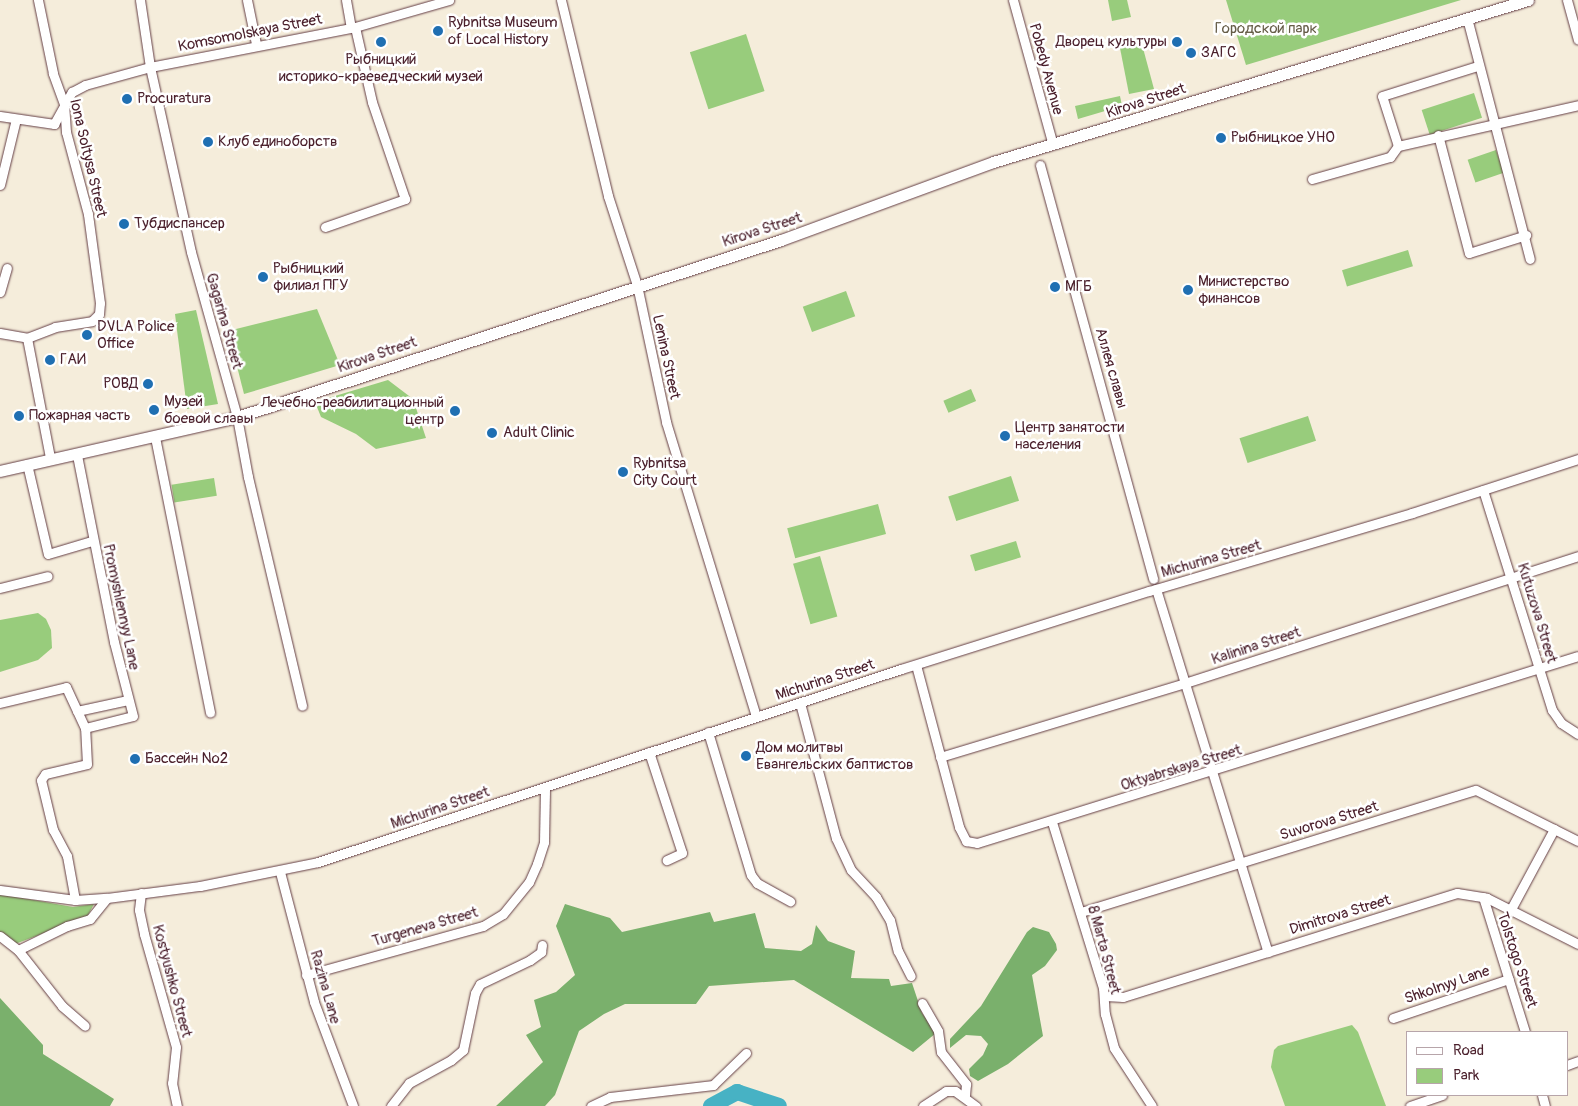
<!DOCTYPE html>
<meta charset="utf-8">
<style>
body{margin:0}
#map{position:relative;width:1578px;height:1106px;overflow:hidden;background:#f5eddb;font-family:Pangolin,sans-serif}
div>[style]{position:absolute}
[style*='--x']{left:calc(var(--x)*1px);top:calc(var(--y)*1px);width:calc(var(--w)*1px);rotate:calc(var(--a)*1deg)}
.green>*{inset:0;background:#98cc7c;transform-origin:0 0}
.forest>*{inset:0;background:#7ab06c}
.river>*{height:16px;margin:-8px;padding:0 8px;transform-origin:8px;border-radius:8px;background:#47b2c4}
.roads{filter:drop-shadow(0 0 1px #643e45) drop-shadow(0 0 1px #643e45)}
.minor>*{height:9px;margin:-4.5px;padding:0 4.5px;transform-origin:4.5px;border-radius:4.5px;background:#fff}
.major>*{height:11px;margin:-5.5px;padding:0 5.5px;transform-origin:5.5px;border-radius:5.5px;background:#fff}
.dots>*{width:14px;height:14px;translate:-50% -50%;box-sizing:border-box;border:2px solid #fff;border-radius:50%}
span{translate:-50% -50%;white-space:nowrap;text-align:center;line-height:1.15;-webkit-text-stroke:5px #fff;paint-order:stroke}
.poi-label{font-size:15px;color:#4a1f2b}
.left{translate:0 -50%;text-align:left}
.right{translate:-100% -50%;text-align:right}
.park-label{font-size:15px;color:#655c47}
.street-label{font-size:15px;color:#4a1f2b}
.legend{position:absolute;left:1406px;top:1031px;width:162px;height:65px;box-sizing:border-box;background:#fff;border:1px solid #b7a5aa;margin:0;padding:6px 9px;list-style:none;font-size:15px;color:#4a1f2b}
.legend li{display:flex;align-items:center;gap:10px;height:25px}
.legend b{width:25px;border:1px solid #b7a5aa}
</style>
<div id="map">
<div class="green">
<i style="clip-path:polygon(1108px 0,1127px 0,1131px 17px,1112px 21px)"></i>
<i style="clip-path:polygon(1226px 0,1461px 0,1246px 65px)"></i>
<i style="left:746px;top:34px;width:60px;height:59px;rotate:72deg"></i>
<i style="clip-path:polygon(1140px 37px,1154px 89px,1129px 94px,1119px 43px)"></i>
<i style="left:1474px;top:93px;width:26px;height:55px;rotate:72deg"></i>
<i style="clip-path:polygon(1120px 96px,1122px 106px,1078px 119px,1075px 106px)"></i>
<i style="left:1496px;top:150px;width:24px;height:30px;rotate:71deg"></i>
<i style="left:1408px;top:250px;width:17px;height:69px;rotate:73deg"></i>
<i style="left:846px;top:291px;width:27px;height:46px;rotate:70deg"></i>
<i style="clip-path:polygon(317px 309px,340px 365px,244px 394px,228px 331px)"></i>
<i style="clip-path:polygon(196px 310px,218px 404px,187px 409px,175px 314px)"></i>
<i style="clip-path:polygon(388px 380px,413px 399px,426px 438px,376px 449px,356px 434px,321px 417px,315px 402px)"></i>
<i style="left:971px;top:389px;width:13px;height:30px;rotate:67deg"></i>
<i style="left:1308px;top:416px;width:26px;height:72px;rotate:72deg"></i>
<i style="left:1011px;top:476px;width:26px;height:66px;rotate:72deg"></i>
<i style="left:214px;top:478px;width:18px;height:43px;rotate:81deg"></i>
<i style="left:878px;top:504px;width:31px;height:94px;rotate:75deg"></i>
<i style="left:1016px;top:541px;width:17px;height:48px;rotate:73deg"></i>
<i style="left:820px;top:556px;width:63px;height:28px;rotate:74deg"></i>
<i style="clip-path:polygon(38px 613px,46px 619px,51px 630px,52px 648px,38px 660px,0 672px,0 620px)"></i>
<i style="clip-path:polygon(0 894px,73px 907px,94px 904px,87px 917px,15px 944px,0 935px)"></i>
<i style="clip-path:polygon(1352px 1025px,1358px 1032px,1386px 1106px,1285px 1106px,1271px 1067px,1274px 1050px,1278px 1046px)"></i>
</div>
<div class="forest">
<i style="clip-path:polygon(565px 904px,610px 918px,622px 932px,710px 912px,714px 922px,755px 913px,765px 948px,801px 951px,812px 944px,816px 925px,828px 941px,855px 951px,851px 978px,889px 979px,891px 986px,912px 983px,922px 1013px,936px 1033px,913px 1052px,794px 980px,709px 986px,696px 1004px,625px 1004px,604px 1014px,579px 1031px,555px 1095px,545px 1106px,496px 1106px,543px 1062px,526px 1035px,541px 1027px,534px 1000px,556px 992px,575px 975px,556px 926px)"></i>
<i style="clip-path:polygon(1033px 927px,1049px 932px,1056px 944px,1057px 950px,1045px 966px,1032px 975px,1043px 1036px,1008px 1064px,978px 1081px,970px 1076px,969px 1069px,983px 1055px,988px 1044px,981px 1036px,966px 1035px,950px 1048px,950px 1039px,981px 1006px,1027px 932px)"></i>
<i style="clip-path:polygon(0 998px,43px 1045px,43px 1054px,114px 1099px,110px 1106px,0 1106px)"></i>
</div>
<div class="river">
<i style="--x:711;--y:1106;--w:30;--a:-28"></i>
<i style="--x:737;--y:1092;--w:44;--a:18.4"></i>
</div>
<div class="roads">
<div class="minor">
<i style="--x:140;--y:0;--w:68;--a:81.5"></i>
<i style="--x:150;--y:67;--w:189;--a:77.5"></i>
<i style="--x:191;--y:252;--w:171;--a:74.4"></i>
<i style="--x:237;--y:417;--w:61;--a:79.6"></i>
<i style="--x:248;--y:477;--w:235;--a:76.7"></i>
<i style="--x:247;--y:0;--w:45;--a:78.4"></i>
<i style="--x:346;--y:0;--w:28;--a:80"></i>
<i style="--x:561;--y:0;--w:202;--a:76.5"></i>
<i style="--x:608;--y:196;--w:94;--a:72"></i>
<i style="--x:637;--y:285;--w:140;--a:78"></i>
<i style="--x:666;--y:422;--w:308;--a:73"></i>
<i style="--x:1013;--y:0;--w:150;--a:74.6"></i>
<i style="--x:1567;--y:0;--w:41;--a:74.6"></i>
<i style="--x:1467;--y:18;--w:249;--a:75.4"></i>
<i style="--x:0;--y:116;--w:55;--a:8.4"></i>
<i style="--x:54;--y:124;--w:37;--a:-61"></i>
<i style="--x:72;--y:92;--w:15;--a:-28"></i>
<i style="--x:85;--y:85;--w:67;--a:-15.5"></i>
<i style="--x:150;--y:67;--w:209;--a:-11"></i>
<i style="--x:355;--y:27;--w:98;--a:-16"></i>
<i style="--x:1438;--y:135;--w:122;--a:75.3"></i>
<i style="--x:1469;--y:253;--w:60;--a:-17.5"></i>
<i style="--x:1398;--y:146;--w:185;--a:-12.8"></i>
<i style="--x:1040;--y:165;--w:429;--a:74.7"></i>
<i style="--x:1312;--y:179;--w:81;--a:-15.8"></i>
<i style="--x:1390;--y:157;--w:14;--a:-54"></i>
<i style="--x:1398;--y:146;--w:52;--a:-107.7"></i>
<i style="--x:1382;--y:96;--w:100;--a:-17.5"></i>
<i style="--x:0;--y:185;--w:68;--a:-76.4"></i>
<i style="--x:325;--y:227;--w:85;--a:-19.3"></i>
<i style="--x:405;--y:199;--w:102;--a:-108.8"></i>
<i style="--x:372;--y:102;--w:77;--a:-102.8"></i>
<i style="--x:0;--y:292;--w:25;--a:-74"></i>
<i style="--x:0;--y:333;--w:27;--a:10"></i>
<i style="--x:27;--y:338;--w:30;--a:-21"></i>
<i style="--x:55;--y:327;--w:37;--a:-9"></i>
<i style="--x:92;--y:321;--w:10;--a:-45"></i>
<i style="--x:99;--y:314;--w:11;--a:-85"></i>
<i style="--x:100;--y:303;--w:90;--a:-97.7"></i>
<i style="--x:88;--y:214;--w:85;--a:-105"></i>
<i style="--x:66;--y:132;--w:28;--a:-94"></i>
<i style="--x:64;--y:104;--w:33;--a:-110"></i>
<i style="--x:53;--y:73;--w:75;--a:-101.6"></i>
<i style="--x:27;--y:338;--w:122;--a:79.1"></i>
<i style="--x:155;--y:437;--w:281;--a:78.7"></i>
<i style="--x:27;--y:464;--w:92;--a:76.9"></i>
<i style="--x:48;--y:554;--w:46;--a:-16.5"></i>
<i style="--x:1483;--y:490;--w:231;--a:72.6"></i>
<i style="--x:1552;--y:710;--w:16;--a:55"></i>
<i style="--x:1561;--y:723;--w:20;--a:33"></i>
<i style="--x:0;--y:588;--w:49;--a:-14"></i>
<i style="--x:1156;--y:589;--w:380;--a:72.9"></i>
<i style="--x:916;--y:665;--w:168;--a:75.1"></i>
<i style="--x:959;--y:827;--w:16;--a:63"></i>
<i style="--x:966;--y:841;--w:11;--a:10"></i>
<i style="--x:977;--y:843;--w:629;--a:-17.28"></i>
<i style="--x:0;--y:703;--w:68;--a:-13.6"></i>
<i style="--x:66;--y:687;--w:45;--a:65.1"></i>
<i style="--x:85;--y:728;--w:49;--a:-14"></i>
<i style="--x:133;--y:716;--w:76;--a:-104.4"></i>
<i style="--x:114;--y:642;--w:191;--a:-101.2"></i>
<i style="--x:800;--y:703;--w:140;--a:75.1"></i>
<i style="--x:836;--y:838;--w:35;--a:65"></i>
<i style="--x:851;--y:870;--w:37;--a:47"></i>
<i style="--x:876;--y:897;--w:27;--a:59"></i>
<i style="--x:890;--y:920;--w:32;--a:76"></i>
<i style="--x:898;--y:951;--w:28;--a:63"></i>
<i style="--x:77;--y:711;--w:52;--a:-12.2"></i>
<i style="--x:708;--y:732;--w:149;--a:73.3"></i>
<i style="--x:751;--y:875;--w:10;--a:53"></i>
<i style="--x:757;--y:883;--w:38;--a:29"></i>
<i style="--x:649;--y:752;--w:106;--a:71.9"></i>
<i style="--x:682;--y:853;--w:17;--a:155"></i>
<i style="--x:940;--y:757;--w:256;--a:-16.8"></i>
<i style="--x:1185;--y:683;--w:413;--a:-17.9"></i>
<i style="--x:1052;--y:822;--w:174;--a:72.9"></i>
<i style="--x:1103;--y:988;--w:26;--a:86"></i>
<i style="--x:1105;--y:1014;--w:35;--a:75"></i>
<i style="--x:1114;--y:1048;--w:69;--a:56.8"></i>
<i style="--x:280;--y:872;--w:134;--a:75.3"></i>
<i style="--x:314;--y:1002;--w:111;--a:69.4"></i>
<i style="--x:0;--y:890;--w:76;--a:7.6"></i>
<i style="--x:75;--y:900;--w:32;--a:-4"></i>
<i style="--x:107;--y:898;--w:94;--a:-7.4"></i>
<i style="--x:200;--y:886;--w:120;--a:-11.5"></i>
<i style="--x:318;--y:862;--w:614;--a:-18.32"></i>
<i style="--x:901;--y:669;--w:260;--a:-17.5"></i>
<i style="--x:1149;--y:591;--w:274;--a:-16.5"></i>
<i style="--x:1412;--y:513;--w:175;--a:-18"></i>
<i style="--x:141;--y:893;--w:17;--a:97"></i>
<i style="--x:139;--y:910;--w:25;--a:78"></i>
<i style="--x:144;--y:934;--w:117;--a:74.2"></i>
<i style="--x:176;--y:1047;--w:36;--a:96"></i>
<i style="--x:172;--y:1083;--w:24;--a:78"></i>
<i style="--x:1483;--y:897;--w:141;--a:72.7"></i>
<i style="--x:75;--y:900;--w:45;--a:-100.3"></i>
<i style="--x:67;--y:856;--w:30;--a:-118"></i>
<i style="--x:53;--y:830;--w:51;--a:-103.5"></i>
<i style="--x:41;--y:780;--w:7;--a:-56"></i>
<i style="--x:45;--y:774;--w:43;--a:-13.4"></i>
<i style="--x:87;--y:764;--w:36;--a:-93"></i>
<i style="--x:1511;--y:909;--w:91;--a:-61.7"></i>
<i style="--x:1081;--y:912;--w:413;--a:-17.2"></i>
<i style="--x:1476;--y:790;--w:114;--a:26.6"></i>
<i style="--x:0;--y:936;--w:23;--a:38"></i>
<i style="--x:18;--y:950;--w:71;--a:51.8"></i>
<i style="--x:62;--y:1006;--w:30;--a:41"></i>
<i style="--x:18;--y:950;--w:55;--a:-26.1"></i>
<i style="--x:67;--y:926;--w:24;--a:-17"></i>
<i style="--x:90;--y:919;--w:27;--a:-51"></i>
<i style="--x:306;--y:975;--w:184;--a:-15.5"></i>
<i style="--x:483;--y:926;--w:23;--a:-31"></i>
<i style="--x:503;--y:914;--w:41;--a:-50.9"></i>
<i style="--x:529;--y:882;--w:20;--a:-66"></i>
<i style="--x:537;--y:864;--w:23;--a:-72"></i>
<i style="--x:544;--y:842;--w:54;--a:-88.9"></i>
<i style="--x:1105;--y:996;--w:18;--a:3"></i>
<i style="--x:1123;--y:997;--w:350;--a:-17.3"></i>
<i style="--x:1457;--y:893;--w:30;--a:9"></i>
<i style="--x:1487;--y:898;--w:102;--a:26.8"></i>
<i style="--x:922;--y:1003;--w:32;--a:60"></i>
<i style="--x:938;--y:1031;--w:21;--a:82"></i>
<i style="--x:941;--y:1052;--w:41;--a:52"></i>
<i style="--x:966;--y:1084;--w:12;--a:95"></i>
<i style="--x:1393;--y:1018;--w:122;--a:-18.6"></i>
<i style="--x:1567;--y:1065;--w:12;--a:-20"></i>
<i style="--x:1542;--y:1095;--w:11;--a:75"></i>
<i style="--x:391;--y:1106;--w:29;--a:-52"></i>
<i style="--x:409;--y:1083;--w:48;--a:-28.7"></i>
<i style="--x:451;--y:1060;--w:16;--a:-40"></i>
<i style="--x:463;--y:1050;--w:58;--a:-78.1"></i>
<i style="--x:475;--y:993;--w:10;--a:-61"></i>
<i style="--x:480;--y:984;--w:55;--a:-25.6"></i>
<i style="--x:530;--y:960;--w:14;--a:-36"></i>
<i style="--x:541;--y:952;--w:7;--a:-82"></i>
<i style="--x:591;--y:1106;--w:21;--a:-25"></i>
<i style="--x:610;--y:1097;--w:104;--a:-6.6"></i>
<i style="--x:713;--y:1085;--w:46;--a:-44.1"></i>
<i style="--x:923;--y:1106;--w:27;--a:-33"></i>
<i style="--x:946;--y:1091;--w:9;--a:0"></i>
<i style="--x:955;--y:1091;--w:26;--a:36"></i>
<i style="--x:1410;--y:1106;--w:34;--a:-19"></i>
</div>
<div class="major">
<i style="--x:0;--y:471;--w:243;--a:-12.8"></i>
<i style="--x:237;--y:417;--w:572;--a:-18.02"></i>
<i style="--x:781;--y:240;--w:226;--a:-20.2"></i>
<i style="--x:993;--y:162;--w:559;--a:-16.85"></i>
</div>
</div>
<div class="dots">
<i style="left:438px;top:31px;background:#1f6fb2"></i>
<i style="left:381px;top:42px;background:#1f6fb2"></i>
<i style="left:1177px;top:42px;background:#1f6fb2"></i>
<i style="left:1191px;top:53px;background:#1f6fb2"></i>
<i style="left:127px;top:99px;background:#1f6fb2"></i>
<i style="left:1221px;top:138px;background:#1f6fb2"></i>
<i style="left:208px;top:142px;background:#1f6fb2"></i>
<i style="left:124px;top:224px;background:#1f6fb2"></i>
<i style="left:263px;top:277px;background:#1f6fb2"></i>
<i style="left:1055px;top:287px;background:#1f6fb2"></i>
<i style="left:1188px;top:290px;background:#1f6fb2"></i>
<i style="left:87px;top:335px;background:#1f6fb2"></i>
<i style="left:50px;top:360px;background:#1f6fb2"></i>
<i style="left:148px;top:384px;background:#1f6fb2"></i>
<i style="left:154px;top:410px;background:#1f6fb2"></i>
<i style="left:455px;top:411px;background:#1f6fb2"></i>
<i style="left:19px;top:416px;background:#1f6fb2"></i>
<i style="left:492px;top:433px;background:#1f6fb2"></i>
<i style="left:1005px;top:436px;background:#1f6fb2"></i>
<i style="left:623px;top:472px;background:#1f6fb2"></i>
<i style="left:746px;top:756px;background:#1f6fb2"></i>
<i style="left:135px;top:759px;background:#1f6fb2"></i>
</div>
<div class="poi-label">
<span class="left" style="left:448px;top:31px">Rybnitsa Museum<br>of Local History</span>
<span class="right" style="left:1167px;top:42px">Дворец культуры</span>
<span class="left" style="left:1201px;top:53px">ЗАГС</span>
<span style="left:381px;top:68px">Рыбницкий<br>историко-краеведческий музей</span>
<span class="left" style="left:137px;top:99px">Procuratura</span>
<span class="left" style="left:1231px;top:138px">Рыбницкое УНО</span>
<span class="left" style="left:218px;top:142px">Клуб единоборств</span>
<span class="left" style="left:134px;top:224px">Тубдиспансер</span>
<span class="left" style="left:273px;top:277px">Рыбницкий<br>филиал ПГУ</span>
<span class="left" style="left:1198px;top:290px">Министерство<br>финансов</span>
<span class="left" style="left:1065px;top:287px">МГБ</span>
<span class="left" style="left:97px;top:335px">DVLA Police<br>Office</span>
<span class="left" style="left:60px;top:360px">ГАИ</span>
<span class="right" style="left:138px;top:384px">РОВД</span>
<span class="left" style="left:164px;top:410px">Музей<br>боевой славы</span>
<span class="right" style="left:444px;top:411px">Лечебно-реабилитационный<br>центр</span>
<span class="left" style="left:29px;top:416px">Пожарная часть</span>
<span class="left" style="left:1015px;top:436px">Центр занятости<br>населения</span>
<span class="left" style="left:503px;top:433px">Adult Clinic</span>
<span class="left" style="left:633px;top:472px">Rybnitsa<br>City Court</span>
<span class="left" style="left:756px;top:756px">Дом молитвы<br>Евангельских баптистов</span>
<span class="left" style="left:145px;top:759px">Бассейн №2</span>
</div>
<div class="park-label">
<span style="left:1266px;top:29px">Городской парк</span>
</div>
<div class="street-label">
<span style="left:250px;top:33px;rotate:-11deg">Komsomolskaya Street</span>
<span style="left:1046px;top:69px;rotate:75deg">Pobedy Avenue</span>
<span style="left:1146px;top:101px;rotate:-18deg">Kirova Street</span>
<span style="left:88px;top:158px;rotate:77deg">Iona Soltysa Street</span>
<span style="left:762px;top:230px;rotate:-18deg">Kirova Street</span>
<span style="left:224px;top:321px;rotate:74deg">Gagarina Street</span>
<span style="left:377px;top:355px;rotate:-19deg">Kirova Street</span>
<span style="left:666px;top:357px;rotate:78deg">Lenina Street</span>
<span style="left:1111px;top:368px;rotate:74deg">Аллея славы</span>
<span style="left:1211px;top:559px;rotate:-16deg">Michurina Street</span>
<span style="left:121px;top:607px;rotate:78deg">Promyshlennyy Lane</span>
<span style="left:1537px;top:613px;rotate:73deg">Kutuzova Street</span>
<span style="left:1256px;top:646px;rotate:-18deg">Kalinina Street</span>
<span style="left:825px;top:680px;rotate:-18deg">Michurina Street</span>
<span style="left:1181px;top:768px;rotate:-17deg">Oktyabrskaya Street</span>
<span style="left:440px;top:808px;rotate:-19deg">Michurina Street</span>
<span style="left:1329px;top:821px;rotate:-17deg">Suvorova Street</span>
<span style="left:1340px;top:915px;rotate:-17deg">Dimitrova Street</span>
<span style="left:425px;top:927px;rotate:-16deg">Turgeneva Street</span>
<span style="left:1104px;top:950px;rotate:75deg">8 Marta Street</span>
<span style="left:1517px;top:960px;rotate:72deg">Tolstogo Street</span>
<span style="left:172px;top:981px;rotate:75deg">Kostyushko Street</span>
<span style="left:1447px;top:985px;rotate:-19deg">Shkolnyy Lane</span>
<span style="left:325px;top:987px;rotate:74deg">Razina Lane</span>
</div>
<ul class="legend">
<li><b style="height:6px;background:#fff"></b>Road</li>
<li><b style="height:14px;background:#98cc7c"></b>Park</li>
</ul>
</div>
